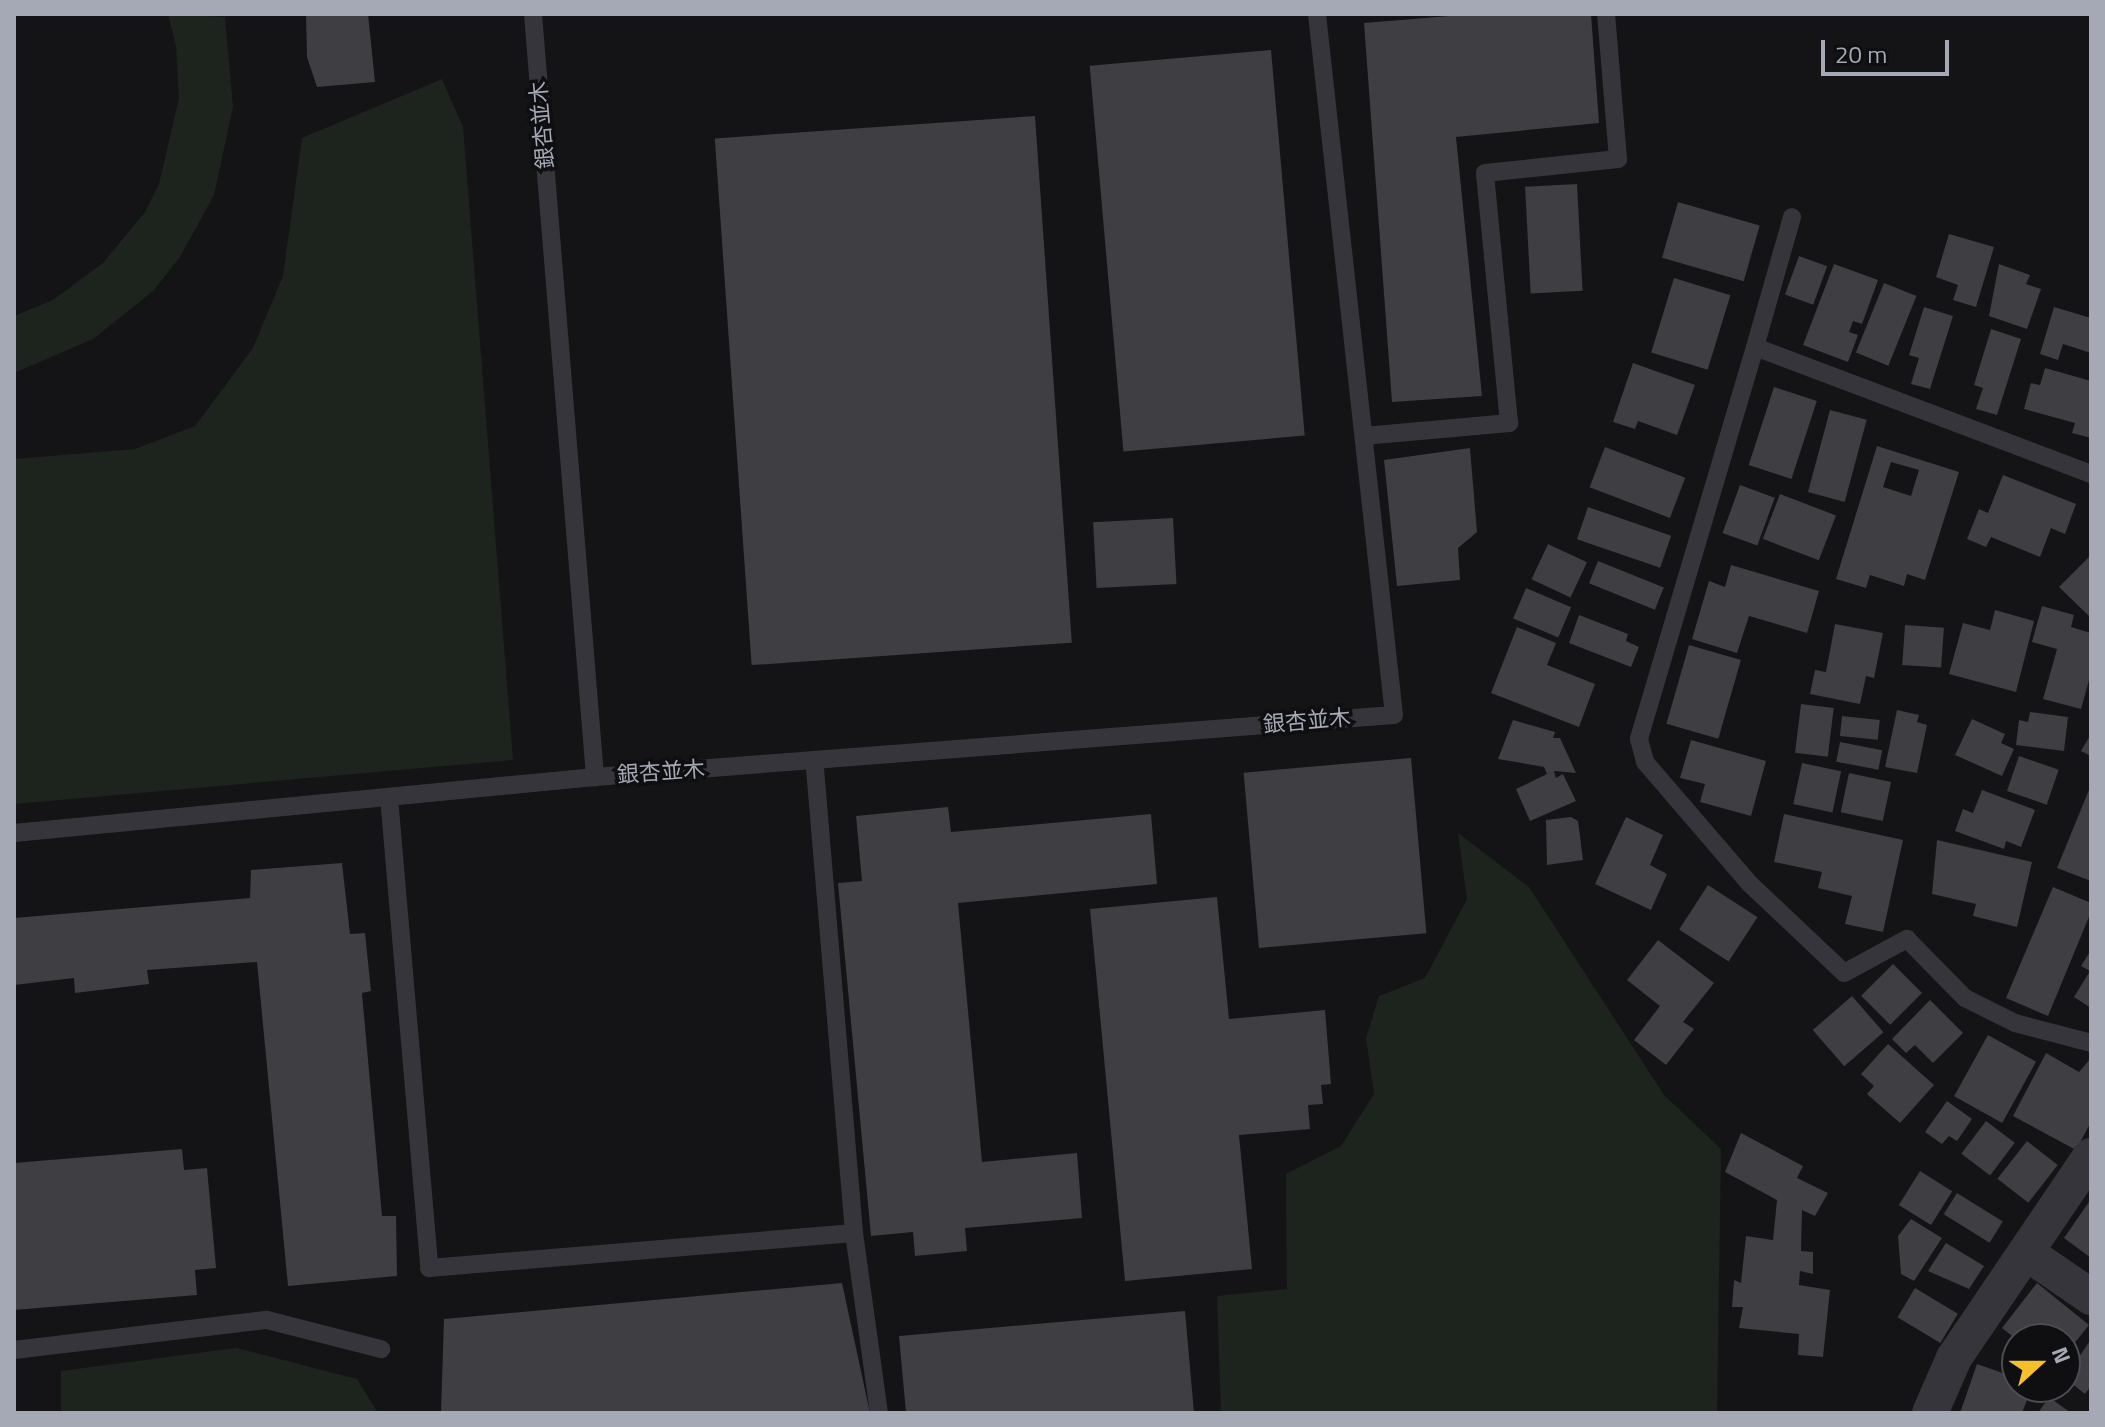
<!DOCTYPE html>
<meta charset="utf-8">
<style>
body{margin:0}
#map{position:relative;width:2105px;height:1427px;overflow:hidden;background:#141416;font-family:"Titillium Web","Noto Sans JP",sans-serif}
div>[style]{position:absolute}
[style*='--x']{left:calc(var(--x)*1px);top:calc(var(--y)*1px);width:calc(var(--w)*1px);rotate:calc(var(--a)*1deg)}
.green>*{inset:0;background:#1c241d}
.building>*{inset:0;background:#3e3e43;transform-origin:0 0}
.lane>*{height:18px;margin:-9px;padding:0 9px;transform-origin:9px;border-radius:9px;background:#35353b}
.street>*{height:36px;margin:-18px;padding:0 18px;transform-origin:18px;border-radius:18px;background:#35353b}
span{translate:-50% -50%;white-space:nowrap;text-align:center;line-height:1.15;-webkit-text-stroke:7px #0f0f11;paint-order:stroke}
.street-label{font-size:22px;color:#a5a9b6}
.frame{position:absolute;inset:0;border:16px solid #a5a9b6;pointer-events:none}
.north{position:absolute;left:2001px;top:1323px;width:80px;height:80px;box-sizing:border-box;background:#0f0f11;border:2px solid #4b4d53;border-radius:50%;rotate:69deg;font-size:22px;font-weight:700;line-height:32px;text-align:center;color:#a5a9b6}
.north::after{content:'';display:block;margin:auto;width:28px;height:36px;background:#f6c02c;clip-path:polygon(50% 0,100% 100%,50% 72%,0 100%)}
.scale{position:absolute;left:1821px;top:40px;width:128px;height:36px;box-sizing:border-box;border:4px solid #a5a9b6;border-top:0;padding-left:10px;font-size:24px;line-height:28px;white-space:nowrap;color:#a5a9b6;-webkit-text-stroke:6px #0f0f11;paint-order:stroke}
</style>
<div id="map">
<div class="green">
<i style="clip-path:polygon(168px 14px,225px 17px,233px 107px,214px 195px,180px 257px,153px 291px,93px 339px,14px 373px,14px 316px,53px 300px,103px 263px,145px 212px,159px 184px,179px 98px,176px 46px)"></i>
<i style="clip-path:polygon(442px 79px,463px 127px,513px 760px,14px 804px,14px 459px,135px 449px,195px 426px,253px 348px,283px 276px,302px 138px)"></i>
<i style="clip-path:polygon(1458px 833px,1529px 887px,1664px 1095px,1721px 1149px,1717px 1413px,1221px 1413px,1217px 1296px,1287px 1289px,1286px 1174px,1341px 1146px,1374px 1094px,1366px 1038px,1379px 996px,1425px 978px,1467px 899px)"></i>
<i style="clip-path:polygon(236px 1348px,357px 1379px,378px 1413px,61px 1413px,61px 1371px)"></i>
</div>
<div class="building">
<i style="clip-path:polygon(306px 14px,368px 14px,375px 82px,317px 87px,307px 57px)"></i>
<i style="clip-path:polygon(1474px 14px,1591px 14px,1599px 123px,1456px 137px,1482px 396px,1392px 402px,1364px 23px)"></i>
<i style="left:1271px;top:50px;width:387px;height:182px;rotate:85deg"></i>
<i style="left:1035px;top:116px;width:528px;height:321px;rotate:86deg"></i>
<i style="left:1577px;top:184px;width:107px;height:52px;rotate:87deg"></i>
<i style="left:1678px;top:202px;width:85px;height:58px;rotate:16deg"></i>
<i style="clip-path:polygon(1949px 234px,1994px 247px,1976px 307px,1953px 300px,1958px 285px,1936px 277px)"></i>
<i style="left:1799px;top:256px;width:30px;height:41px;rotate:20deg"></i>
<i style="clip-path:polygon(1834px 264px,1878px 280px,1862px 324px,1853px 321px,1849px 332px,1858px 335px,1848px 362px,1803px 345px)"></i>
<i style="clip-path:polygon(1999px 264px,2030px 275px,2026px 284px,2041px 289px,2027px 329px,1989px 316px)"></i>
<i style="left:1674px;top:278px;width:59px;height:78px;rotate:17deg"></i>
<i style="left:1884px;top:283px;width:35px;height:75px;rotate:22deg"></i>
<i style="clip-path:polygon(1924px 307px,1953px 316px,1930px 389px,1911px 384px,1919px 358px,1909px 355px)"></i>
<i style="clip-path:polygon(2054px 307px,2091px 318px,2091px 353px,2063px 344px,2058px 360px,2040px 354px)"></i>
<i style="clip-path:polygon(1991px 329px,2021px 339px,1997px 415px,1976px 409px,1983px 388px,1974px 385px)"></i>
<i style="clip-path:polygon(1633px 363px,1695px 385px,1677px 435px,1638px 421px,1635px 429px,1613px 422px)"></i>
<i style="clip-path:polygon(2045px 368px,2091px 381px,2091px 438px,2072px 433px,2075px 423px,2024px 409px,2031px 383px,2040px 385px)"></i>
<i style="left:1774px;top:387px;width:45px;height:82px;rotate:18deg"></i>
<i style="left:1830px;top:410px;width:38px;height:85px;rotate:15deg"></i>
<i style="clip-path:polygon(evenodd,1877px 446px,1959px 472px,1925px 580px,1907px 574px,1904px 586px,1870px 575px,1866px 588px,1836px 579px,1877px 446px,1891px 462px,1919px 470px,1911px 496px,1883px 487px,1891px 462px)"></i>
<i style="left:1605px;top:447px;width:86px;height:43px;rotate:21deg"></i>
<i style="clip-path:polygon(1470px 448px,1477px 532px,1458px 548px,1460px 580px,1397px 586px,1384px 460px)"></i>
<i style="clip-path:polygon(2003px 475px,2076px 504px,2065px 534px,2051px 528px,2040px 557px,1991px 537px,1986px 547px,1967px 539px,1979px 509px,1988px 513px)"></i>
<i style="left:1740px;top:485px;width:37px;height:51px;rotate:20deg"></i>
<i style="left:1780px;top:494px;width:60px;height:48px;rotate:21deg"></i>
<i style="left:1588px;top:507px;width:88px;height:34px;rotate:19deg"></i>
<i style="left:1173px;top:518px;width:66px;height:80px;rotate:87deg"></i>
<i style="left:1548px;top:544px;width:43px;height:39px;rotate:25deg"></i>
<i style="clip-path:polygon(2091px 555px,2091px 618px,2059px 587px)"></i>
<i style="left:1598px;top:561px;width:71px;height:24px;rotate:22deg"></i>
<i style="clip-path:polygon(1731px 565px,1819px 591px,1807px 633px,1749px 616px,1737px 653px,1692px 639px,1709px 581px,1725px 587px)"></i>
<i style="left:1526px;top:588px;width:49px;height:33px;rotate:23deg"></i>
<i style="clip-path:polygon(2042px 606px,2074px 615px,2071px 627px,2091px 633px,2091px 673px,2081px 709px,2043px 699px,2057px 649px,2032px 642px)"></i>
<i style="clip-path:polygon(1995px 610px,2034px 621px,2016px 692px,1949px 674px,1963px 623px,1990px 630px)"></i>
<i style="clip-path:polygon(1579px 615px,1628px 634px,1626px 641px,1639px 647px,1631px 667px,1569px 643px)"></i>
<i style="clip-path:polygon(1835px 624px,1883px 633px,1874px 678px,1866px 676px,1860px 704px,1810px 694px,1815px 670px,1826px 672px)"></i>
<i style="left:1905px;top:625px;width:39px;height:40px;rotate:4deg"></i>
<i style="clip-path:polygon(1517px 627px,1556px 643px,1547px 665px,1595px 684px,1579px 727px,1491px 693px)"></i>
<i style="left:1689px;top:645px;width:54px;height:82px;rotate:16deg"></i>
<i style="left:1801px;top:704px;width:33px;height:49px;rotate:7deg"></i>
<i style="clip-path:polygon(1897px 710px,1919px 715px,1917px 722px,1927px 725px,1917px 773px,1885px 767px)"></i>
<i style="clip-path:polygon(2030px 712px,2068px 717px,2064px 751px,2016px 745px,2019px 720px,2028px 722px)"></i>
<i style="left:1842px;top:716px;width:38px;height:20px;rotate:6deg"></i>
<i style="clip-path:polygon(1972px 719px,2005px 734px,2001px 743px,2014px 749px,2002px 776px,1955px 755px)"></i>
<i style="clip-path:polygon(1513px 720px,1555px 732px,1553px 738px,1560px 738px,1576px 773px,1554px 771px,1556px 778px,1563px 774px,1576px 801px,1530px 821px,1516px 789px,1547px 774px,1544px 767px,1498px 759px)"></i>
<i style="clip-path:polygon(2091px 734px,2091px 756px,2081px 751px)"></i>
<i style="clip-path:polygon(1691px 740px,1766px 761px,1751px 816px,1700px 802px,1705px 784px,1680px 778px)"></i>
<i style="left:1840px;top:742px;width:43px;height:20px;rotate:11deg"></i>
<i style="left:2019px;top:756px;width:42px;height:37px;rotate:19deg"></i>
<i style="left:1411px;top:758px;width:176px;height:168px;rotate:85deg"></i>
<i style="left:1802px;top:763px;width:40px;height:42px;rotate:12deg"></i>
<i style="left:1849px;top:773px;width:43px;height:40px;rotate:12deg"></i>
<i style="clip-path:polygon(2091px 785px,2091px 881px,2057px 868px)"></i>
<i style="clip-path:polygon(1982px 790px,2035px 810px,2021px 847px,2006px 841px,2004px 849px,1955px 831px,1963px 809px,1973px 813px)"></i>
<i style="clip-path:polygon(948px 807px,951px 832px,1151px 814px,1157px 884px,958px 903px,982px 1162px,1077px 1153px,1082px 1218px,965px 1228px,967px 1251px,915px 1256px,913px 1232px,871px 1236px,838px 883px,862px 881px,856px 816px)"></i>
<i style="clip-path:polygon(1784px 814px,1903px 840px,1883px 932px,1845px 924px,1852px 896px,1818px 888px,1822px 872px,1774px 862px)"></i>
<i style="clip-path:polygon(1571px 817px,1578px 821px,1583px 860px,1547px 865px,1546px 820px)"></i>
<i style="clip-path:polygon(1626px 817px,1663px 835px,1650px 865px,1667px 874px,1651px 910px,1595px 884px)"></i>
<i style="clip-path:polygon(1937px 840px,2032px 862px,2017px 927px,1973px 916px,1976px 904px,1932px 894px)"></i>
<i style="clip-path:polygon(342px 863px,350px 934px,365px 933px,371px 991px,362px 993px,382px 1216px,396px 1216px,397px 1276px,288px 1286px,257px 962px,147px 970px,149px 984px,75px 993px,74px 978px,14px 985px,14px 918px,250px 898px,251px 870px)"></i>
<i style="left:1708px;top:885px;width:59px;height:53px;rotate:33deg"></i>
<i style="clip-path:polygon(2053px 887px,2091px 903px,2091px 912px,2048px 1016px,2006px 998px)"></i>
<i style="clip-path:polygon(1217px 897px,1229px 1019px,1325px 1010px,1331px 1084px,1321px 1085px,1323px 1104px,1308px 1105px,1310px 1129px,1239px 1135px,1252px 1269px,1125px 1281px,1090px 909px)"></i>
<i style="clip-path:polygon(1658px 940px,1714px 983px,1683px 1022px,1694px 1029px,1666px 1065px,1634px 1040px,1660px 1006px,1627px 980px)"></i>
<i style="clip-path:polygon(2091px 950px,2091px 1008px,2074px 997px,2090px 971px,2081px 966px)"></i>
<i style="left:1893px;top:964px;width:41px;height:45px;rotate:45deg"></i>
<i style="left:1852px;top:996px;width:48px;height:52px;rotate:49deg"></i>
<i style="clip-path:polygon(1930px 1000px,1963px 1033px,1933px 1063px,1915px 1045px,1906px 1053px,1892px 1039px)"></i>
<i style="left:1988px;top:1035px;width:55px;height:70px;rotate:29deg"></i>
<i style="clip-path:polygon(1888px 1044px,1934px 1085px,1900px 1123px,1867px 1094px,1874px 1086px,1861px 1074px)"></i>
<i style="clip-path:polygon(2046px 1053px,2079px 1072px,2091px 1058px,2091px 1122px,2076px 1150px,2013px 1116px)"></i>
<i style="clip-path:polygon(1947px 1101px,1972px 1119px,1957px 1141px,1949px 1136px,1942px 1144px,1925px 1132px)"></i>
<i style="left:1986px;top:1121px;width:36px;height:41px;rotate:37deg"></i>
<i style="clip-path:polygon(1741px 1133px,1803px 1166px,1797px 1178px,1828px 1193px,1815px 1216px,1802px 1210px,1801px 1251px,1813px 1252px,1813px 1274px,1800px 1271px,1799px 1285px,1830px 1290px,1823px 1357px,1798px 1355px,1799px 1334px,1739px 1328px,1743px 1307px,1732px 1307px,1734px 1280px,1741px 1283px,1746px 1236px,1773px 1240px,1777px 1200px,1725px 1172px)"></i>
<i style="left:2027px;top:1141px;width:39px;height:48px;rotate:38deg"></i>
<i style="clip-path:polygon(182px 1149px,184px 1170px,207px 1168px,216px 1268px,195px 1270px,197px 1295px,14px 1310px,14px 1163px)"></i>
<i style="left:1920px;top:1171px;width:38px;height:40px;rotate:32deg"></i>
<i style="left:1957px;top:1193px;width:54px;height:25px;rotate:32deg"></i>
<i style="clip-path:polygon(2091px 1199px,2091px 1258px,2064px 1238px)"></i>
<i style="clip-path:polygon(1911px 1219px,1942px 1238px,1914px 1281px,1901px 1274px,1898px 1236px)"></i>
<i style="clip-path:polygon(1946px 1243px,1984px 1266px,1969px 1289px,1928px 1271px)"></i>
<i style="clip-path:polygon(842px 1283px,870px 1413px,441px 1413px,444px 1319px)"></i>
<i style="clip-path:polygon(2037px 1283px,2089px 1325px,2065px 1355px,2065px 1339px,2016px 1339px,2002px 1328px)"></i>
<i style="left:1915px;top:1288px;width:50px;height:34px;rotate:31deg"></i>
<i style="clip-path:polygon(1185px 1311px,1194px 1413px,906px 1413px,899px 1336px)"></i>
<i style="clip-path:polygon(2091px 1339px,2091px 1386px,2085px 1394px,2065px 1378px)"></i>
<i style="clip-path:polygon(1977px 1364px,2017px 1378px,2017px 1387px,2032px 1387px,2022px 1413px,1960px 1413px)"></i>
<i style="clip-path:polygon(2049px 1397px,2071px 1413px,2038px 1413px)"></i>
</div>
<div class="lane">
<i style="--x:533;--y:14;--w:766;--a:85.35"></i>
<i style="--x:595;--y:777;--w:801;--a:-4.44"></i>
<i style="--x:1394;--y:715;--w:705;--a:-96.27"></i>
<i style="--x:1755;--y:347;--w:135;--a:-74.1"></i>
<i style="--x:1364;--y:436;--w:146;--a:-5.1"></i>
<i style="--x:1509;--y:423;--w:251;--a:-95.5"></i>
<i style="--x:1485;--y:173;--w:134;--a:-6"></i>
<i style="--x:1618;--y:159;--w:145;--a:-94.7"></i>
<i style="--x:2091;--y:474;--w:359;--a:-159.3"></i>
<i style="--x:1755;--y:347;--w:409;--a:106.5"></i>
<i style="--x:1639;--y:739;--w:24;--a:75"></i>
<i style="--x:1645;--y:762;--w:161;--a:49.3"></i>
<i style="--x:1750;--y:884;--w:129;--a:43.4"></i>
<i style="--x:1844;--y:973;--w:72;--a:-28.4"></i>
<i style="--x:1907;--y:939;--w:83;--a:45.5"></i>
<i style="--x:1965;--y:998;--w:56;--a:26.6"></i>
<i style="--x:2015;--y:1023;--w:79;--a:14.7"></i>
<i style="--x:389;--y:797;--w:473;--a:85.1"></i>
<i style="--x:429;--y:1268;--w:426;--a:-4.7"></i>
<i style="--x:854;--y:1233;--w:475;--a:-94.8"></i>
<i style="--x:14;--y:833;--w:584;--a:-5.51"></i>
<i style="--x:854;--y:1233;--w:182;--a:82.1"></i>
<i style="--x:14;--y:1350;--w:255;--a:-6.8"></i>
<i style="--x:267;--y:1320;--w:118;--a:14.3"></i>
</div>
<div class="street">
<i style="--x:2027;--y:1253;--w:78;--a:34.5"></i>
<i style="--x:1930;--y:1413;--w:60;--a:-66.4"></i>
<i style="--x:1954;--y:1358;--w:244;--a:-55.9"></i>
</div>
<div class="street-label">
<span style="left:542px;top:125px;rotate:-95deg">銀杏並木</span>
<span style="left:1307px;top:721px;rotate:-5deg">銀杏並木</span>
<span style="left:661px;top:772px;rotate:-4deg">銀杏並木</span>
</div>
<div class="frame"></div>
<div class="north">N</div>
<div class="scale">20 m</div>
</div>
